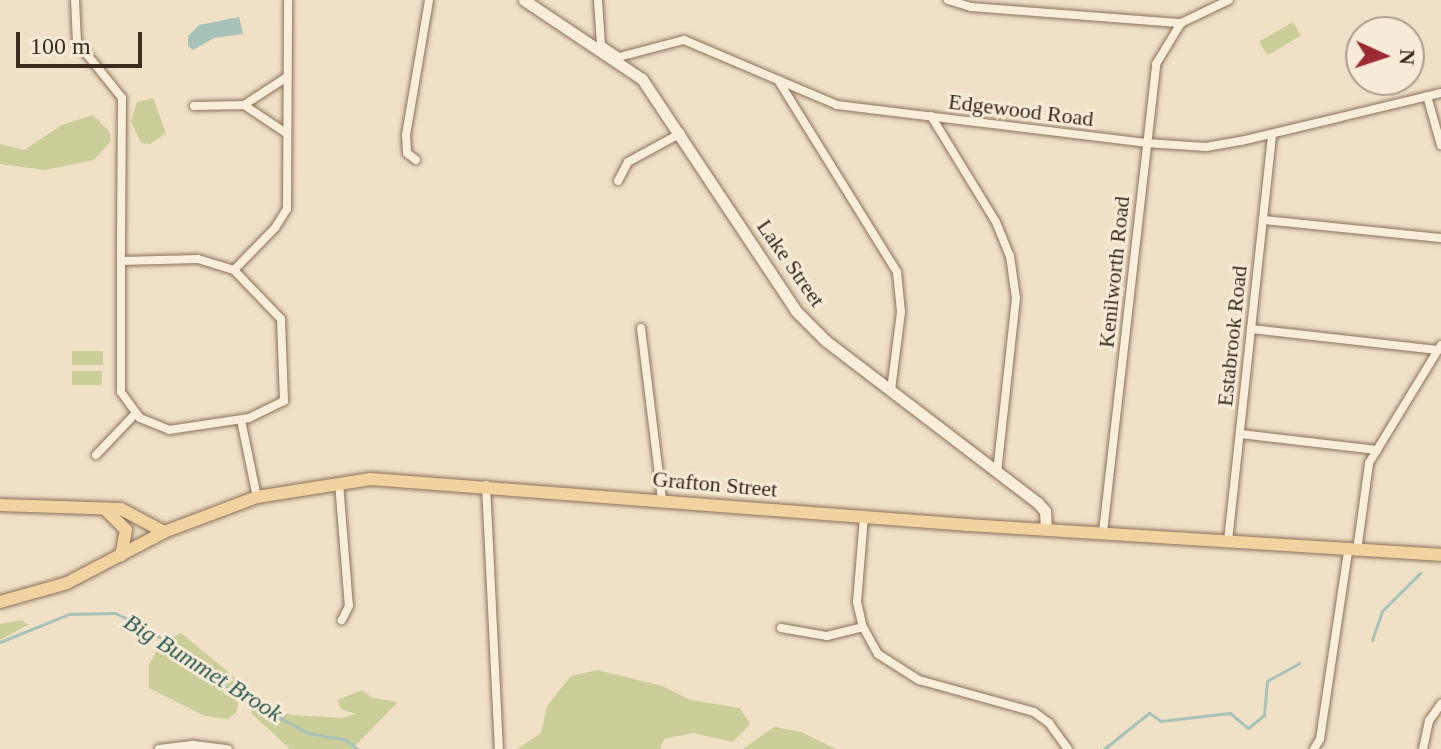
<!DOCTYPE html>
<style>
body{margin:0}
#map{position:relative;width:1441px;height:749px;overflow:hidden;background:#efe0c6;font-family:Georgia,serif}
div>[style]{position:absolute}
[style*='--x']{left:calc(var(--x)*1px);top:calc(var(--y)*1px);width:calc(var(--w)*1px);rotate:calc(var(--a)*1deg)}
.green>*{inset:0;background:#cbce99;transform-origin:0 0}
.water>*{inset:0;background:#a7c3b9}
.stream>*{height:3px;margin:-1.5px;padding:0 1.5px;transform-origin:1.5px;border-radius:1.5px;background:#a7c3b9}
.roads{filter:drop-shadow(0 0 2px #8b715b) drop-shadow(0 0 2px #8b715b)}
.street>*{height:8px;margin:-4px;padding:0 4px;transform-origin:4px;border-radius:4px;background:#f9eed9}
.secondary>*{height:11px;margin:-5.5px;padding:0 5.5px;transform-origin:5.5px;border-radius:5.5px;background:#f9eed9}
.primary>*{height:12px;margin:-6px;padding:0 6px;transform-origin:6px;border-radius:6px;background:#f2d29e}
span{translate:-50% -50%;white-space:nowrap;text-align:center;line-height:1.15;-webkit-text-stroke:6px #f6ebd6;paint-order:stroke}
.street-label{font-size:22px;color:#3b2b1f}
.water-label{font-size:24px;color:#2e5b55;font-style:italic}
.north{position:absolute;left:1345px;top:16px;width:80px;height:80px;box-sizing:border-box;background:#f6ebd6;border:2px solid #ab9e8d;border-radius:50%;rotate:93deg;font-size:22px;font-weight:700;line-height:32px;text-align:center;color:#3b2b1f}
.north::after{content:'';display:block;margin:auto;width:28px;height:36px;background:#9b2a32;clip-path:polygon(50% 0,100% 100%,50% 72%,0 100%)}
.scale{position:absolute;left:16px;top:32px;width:126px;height:36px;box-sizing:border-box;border:4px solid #3b2b1f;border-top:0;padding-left:10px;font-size:24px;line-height:28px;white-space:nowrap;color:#3b2b1f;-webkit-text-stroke:6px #f6ebd6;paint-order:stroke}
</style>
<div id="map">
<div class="green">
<i style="left:1293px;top:22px;width:16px;height:39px;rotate:60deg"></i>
<i style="clip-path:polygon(153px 98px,166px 133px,150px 144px,141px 143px,131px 121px,137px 102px)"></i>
<i style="clip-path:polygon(93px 115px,109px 131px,111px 141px,94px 160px,45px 170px,0 164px,0 144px,24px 150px,62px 125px)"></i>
<i style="left:72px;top:351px;width:31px;height:14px"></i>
<i style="left:72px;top:371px;width:30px;height:14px"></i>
<i style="clip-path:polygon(22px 620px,28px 625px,0 640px,0 624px)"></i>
<i style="clip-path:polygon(181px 633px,243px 684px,236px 713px,228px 719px,205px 716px,149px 688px,149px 664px,161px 644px)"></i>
<i style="clip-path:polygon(597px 670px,662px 686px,690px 700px,740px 708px,750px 724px,733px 742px,693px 733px,664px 739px,660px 749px,517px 749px,541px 733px,547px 706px,571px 676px)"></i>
<i style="clip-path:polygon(362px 690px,372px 698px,398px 702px,352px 749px,290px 749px,251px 713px,253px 699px,291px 715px,342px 718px,356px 714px,341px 709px,337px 700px)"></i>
<i style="clip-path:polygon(774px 727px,801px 732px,836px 749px,743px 749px)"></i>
</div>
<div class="water">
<i style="clip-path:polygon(239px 17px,243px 34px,214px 38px,193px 50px,188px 46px,188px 36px,199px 25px)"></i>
</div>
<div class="stream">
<i style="--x:1372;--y:640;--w:31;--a:-71"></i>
<i style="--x:1382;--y:611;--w:54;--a:-45"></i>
<i style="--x:0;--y:642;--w:74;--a:-22.1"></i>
<i style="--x:69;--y:614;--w:46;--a:-1.2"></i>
<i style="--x:115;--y:613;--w:35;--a:25"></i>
<i style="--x:147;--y:628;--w:111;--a:36.6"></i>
<i style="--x:236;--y:694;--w:82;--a:28.4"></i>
<i style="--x:308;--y:733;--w:39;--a:10"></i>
<i style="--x:346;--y:740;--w:14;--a:39"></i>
<i style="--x:1104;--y:749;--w:58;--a:-38.7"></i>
<i style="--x:1149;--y:713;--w:14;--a:34"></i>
<i style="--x:1161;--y:721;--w:69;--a:-6.6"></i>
<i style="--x:1230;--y:713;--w:23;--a:40"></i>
<i style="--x:1248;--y:728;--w:21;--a:-39"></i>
<i style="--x:1264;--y:715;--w:34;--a:-85"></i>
<i style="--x:1267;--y:681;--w:37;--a:-29"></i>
</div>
<div class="roads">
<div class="street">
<i style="--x:75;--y:0;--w:42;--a:87.3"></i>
<i style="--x:77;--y:42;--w:72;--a:51.2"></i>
<i style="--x:122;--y:98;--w:163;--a:90.4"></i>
<i style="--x:121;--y:261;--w:77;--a:-1.5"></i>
<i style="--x:198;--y:259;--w:38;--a:17"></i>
<i style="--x:234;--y:270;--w:59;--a:-45.7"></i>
<i style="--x:275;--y:228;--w:22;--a:-58"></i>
<i style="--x:287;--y:209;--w:209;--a:-89.7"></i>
<i style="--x:598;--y:0;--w:45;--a:86.2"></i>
<i style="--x:601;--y:45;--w:22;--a:34"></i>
<i style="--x:619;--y:57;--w:67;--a:-14.7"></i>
<i style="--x:684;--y:40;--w:166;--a:23"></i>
<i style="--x:837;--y:105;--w:311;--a:7"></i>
<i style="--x:1146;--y:143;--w:60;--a:3.8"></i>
<i style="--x:1206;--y:147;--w:36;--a:-10"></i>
<i style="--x:1241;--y:141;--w:206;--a:-13.5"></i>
<i style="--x:948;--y:0;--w:24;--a:17"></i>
<i style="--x:971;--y:7;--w:211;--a:4.4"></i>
<i style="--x:778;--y:80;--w:226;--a:58.2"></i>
<i style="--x:897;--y:272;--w:40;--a:84.3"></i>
<i style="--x:901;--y:312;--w:79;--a:97.3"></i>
<i style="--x:1427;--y:96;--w:51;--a:74.1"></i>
<i style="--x:244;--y:105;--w:50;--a:33.7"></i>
<i style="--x:194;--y:106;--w:50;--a:-1.1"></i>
<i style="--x:244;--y:105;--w:51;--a:-33.1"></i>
<i style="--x:931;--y:116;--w:124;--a:58.5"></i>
<i style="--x:996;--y:222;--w:37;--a:68"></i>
<i style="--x:1010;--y:256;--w:42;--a:81.9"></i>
<i style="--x:1016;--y:298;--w:176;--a:96.2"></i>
<i style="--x:416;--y:160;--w:11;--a:-142"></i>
<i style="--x:407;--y:153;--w:18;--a:-93"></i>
<i style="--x:406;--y:135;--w:137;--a:-80.3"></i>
<i style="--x:618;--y:181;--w:21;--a:-62"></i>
<i style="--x:628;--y:162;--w:60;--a:-28.7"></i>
<i style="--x:1263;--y:220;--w:179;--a:5.8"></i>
<i style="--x:121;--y:261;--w:131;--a:90"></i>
<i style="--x:121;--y:392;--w:32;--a:54"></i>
<i style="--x:140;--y:418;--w:31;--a:22"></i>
<i style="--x:169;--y:430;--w:81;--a:-8.5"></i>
<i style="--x:249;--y:418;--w:39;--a:-26"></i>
<i style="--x:284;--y:401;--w:82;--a:-92.1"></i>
<i style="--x:281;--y:319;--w:68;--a:-133.8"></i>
<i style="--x:641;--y:328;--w:173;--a:83"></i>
<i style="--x:1251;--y:329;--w:188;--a:6.4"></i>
<i style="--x:241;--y:420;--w:79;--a:78.3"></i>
<i style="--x:1240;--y:434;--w:138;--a:6.7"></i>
<i style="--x:96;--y:455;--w:57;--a:-46.4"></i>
<i style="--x:339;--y:483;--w:123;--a:85.4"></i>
<i style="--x:349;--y:606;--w:16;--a:117"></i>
<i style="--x:486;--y:485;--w:264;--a:87.2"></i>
<i style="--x:864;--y:517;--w:85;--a:94.7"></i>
<i style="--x:857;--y:602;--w:26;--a:77"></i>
<i style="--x:863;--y:627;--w:31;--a:61"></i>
<i style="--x:878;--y:654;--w:49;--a:32.4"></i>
<i style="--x:919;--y:680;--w:119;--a:15.5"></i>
<i style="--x:1034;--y:712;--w:19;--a:36"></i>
<i style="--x:1049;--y:723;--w:32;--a:54"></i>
<i style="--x:1103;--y:532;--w:471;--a:-83.5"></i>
<i style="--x:1156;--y:64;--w:48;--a:-58.6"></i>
<i style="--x:1181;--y:23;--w:53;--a:-25.6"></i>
<i style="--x:1228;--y:541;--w:408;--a:-83.8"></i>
<i style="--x:1357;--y:551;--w:89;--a:-82.2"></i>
<i style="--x:1369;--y:463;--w:138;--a:-58.6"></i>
<i style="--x:781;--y:628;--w:47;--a:9.9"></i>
<i style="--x:827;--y:636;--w:37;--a:-14"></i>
<i style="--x:159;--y:749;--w:35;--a:-7"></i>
<i style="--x:194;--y:745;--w:34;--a:7"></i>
<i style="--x:1314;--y:749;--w:12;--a:-59"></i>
<i style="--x:1320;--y:739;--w:190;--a:-81.5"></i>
<i style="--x:1423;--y:749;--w:29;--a:-78"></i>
<i style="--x:1429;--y:721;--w:21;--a:-55"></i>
</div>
<div class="secondary">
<i style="--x:524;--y:0;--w:142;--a:33.8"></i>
<i style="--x:642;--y:79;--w:278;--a:56.4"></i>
<i style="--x:796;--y:311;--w:42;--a:45"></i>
<i style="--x:826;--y:341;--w:267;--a:37.4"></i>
<i style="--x:1038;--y:503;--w:11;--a:49"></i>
<i style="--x:1045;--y:511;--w:18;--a:87"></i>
</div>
<div class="primary">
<i style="--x:0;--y:505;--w:121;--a:1.9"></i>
<i style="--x:121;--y:509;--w:49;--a:28.1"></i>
<i style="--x:106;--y:510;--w:28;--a:45"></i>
<i style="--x:126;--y:530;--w:26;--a:101"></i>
<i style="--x:0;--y:602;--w:70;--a:-15.8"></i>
<i style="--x:67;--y:583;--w:110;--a:-27.7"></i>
<i style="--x:164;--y:532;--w:99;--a:-20.6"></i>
<i style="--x:257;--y:497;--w:115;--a:-9"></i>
<i style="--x:371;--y:479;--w:599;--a:4.41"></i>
<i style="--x:968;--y:525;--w:474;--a:3.6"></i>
</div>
</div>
<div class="street-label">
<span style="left:1021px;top:110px;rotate:7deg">Edgewood Road</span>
<span style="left:791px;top:263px;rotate:55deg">Lake Street</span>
<span style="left:1114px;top:272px;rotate:-84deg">Kenilworth Road</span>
<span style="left:1232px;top:336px;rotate:-84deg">Estabrook Road</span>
<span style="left:715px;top:484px;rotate:5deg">Grafton Street</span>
</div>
<div class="water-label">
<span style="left:203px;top:668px;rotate:32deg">Big Bummet Brook</span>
</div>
<div class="north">N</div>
<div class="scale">100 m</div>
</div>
